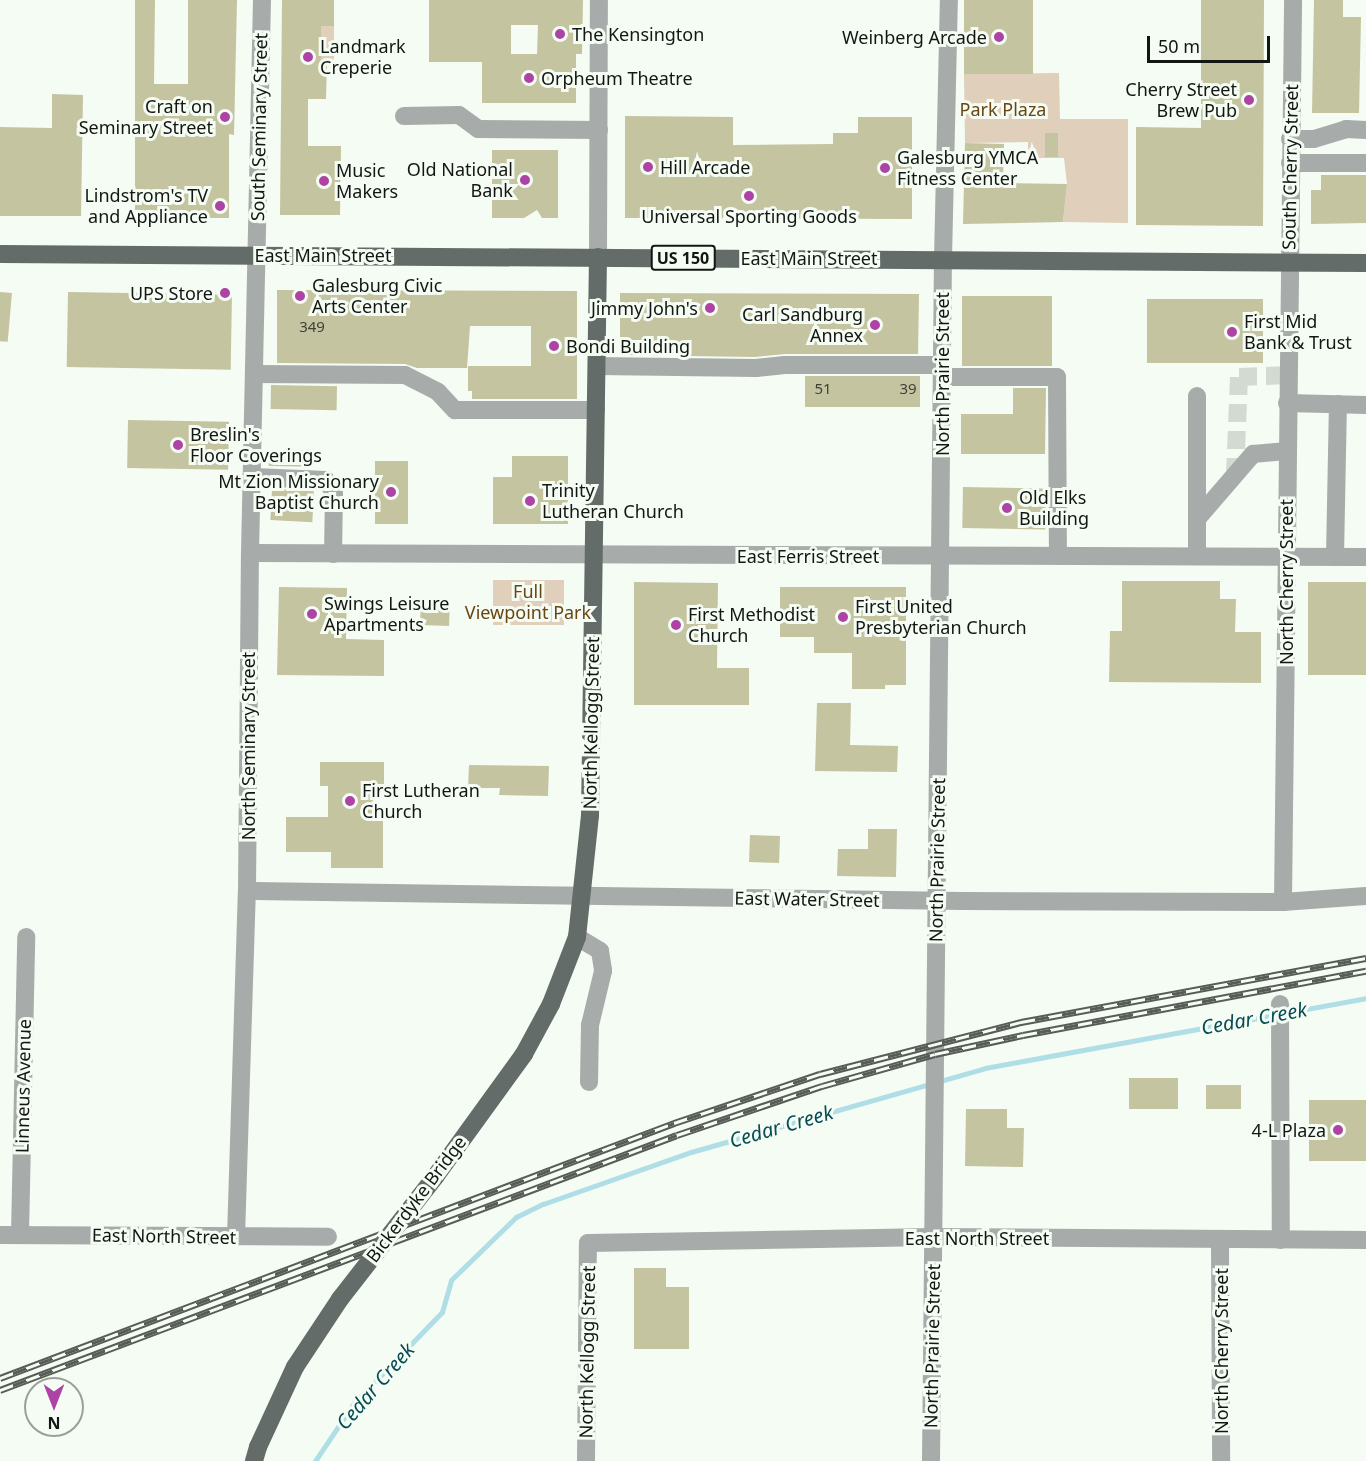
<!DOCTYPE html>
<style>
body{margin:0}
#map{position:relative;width:1366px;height:1461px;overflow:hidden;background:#f4fcf3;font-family:"Noto Sans",sans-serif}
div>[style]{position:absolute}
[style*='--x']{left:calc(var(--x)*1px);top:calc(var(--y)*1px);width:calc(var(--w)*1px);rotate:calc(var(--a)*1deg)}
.green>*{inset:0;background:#dfcfbb;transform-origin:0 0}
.stream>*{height:5px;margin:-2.5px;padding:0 2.5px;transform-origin:2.5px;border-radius:2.5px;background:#b0dee6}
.building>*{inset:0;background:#c4c4a0;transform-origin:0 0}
.minor-tunnel>*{height:18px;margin-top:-9px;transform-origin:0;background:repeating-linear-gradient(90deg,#d2dad1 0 18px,transparent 0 27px)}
.minor>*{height:18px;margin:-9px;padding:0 9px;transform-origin:9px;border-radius:9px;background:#a7acaa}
.major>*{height:18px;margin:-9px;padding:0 9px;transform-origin:9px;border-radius:9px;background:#636c69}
.rail>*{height:7px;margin-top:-3.5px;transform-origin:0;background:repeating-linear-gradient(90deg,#f4fcf3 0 14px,#585c57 0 28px);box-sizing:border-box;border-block:2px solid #585c57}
.major-bridge>*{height:18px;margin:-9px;padding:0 9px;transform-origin:9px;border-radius:9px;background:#636c69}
.dots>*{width:16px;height:16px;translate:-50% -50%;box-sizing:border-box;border:3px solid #f4fcf3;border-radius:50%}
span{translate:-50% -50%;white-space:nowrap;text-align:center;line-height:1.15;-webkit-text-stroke:6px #f4fcf3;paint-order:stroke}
.number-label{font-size:15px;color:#3f4236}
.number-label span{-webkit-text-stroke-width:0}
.shield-label span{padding:2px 4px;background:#f4fcf3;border:2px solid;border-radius:4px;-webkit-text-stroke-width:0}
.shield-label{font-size:16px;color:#131613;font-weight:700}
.poi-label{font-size:18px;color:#131613}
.left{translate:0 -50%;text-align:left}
.right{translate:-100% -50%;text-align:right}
.park-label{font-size:18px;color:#684614}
.street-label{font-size:18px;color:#131613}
.water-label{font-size:20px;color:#074c55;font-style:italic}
.north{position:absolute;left:24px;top:1377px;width:60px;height:60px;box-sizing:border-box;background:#f4fcf3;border:2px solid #9aa099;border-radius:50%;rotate:180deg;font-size:16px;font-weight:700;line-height:24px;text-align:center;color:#131613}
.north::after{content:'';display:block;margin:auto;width:21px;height:27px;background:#ad43a4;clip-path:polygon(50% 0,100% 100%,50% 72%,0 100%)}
.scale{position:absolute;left:1147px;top:36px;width:123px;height:27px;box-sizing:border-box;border:3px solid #131613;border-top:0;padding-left:8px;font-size:18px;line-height:21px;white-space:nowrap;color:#131613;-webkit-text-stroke:4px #f4fcf3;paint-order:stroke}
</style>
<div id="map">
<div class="green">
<i style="clip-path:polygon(321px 26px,334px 26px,334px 61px,282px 61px,321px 53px)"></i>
<i style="clip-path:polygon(1059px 73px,1060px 119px,1128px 119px,1128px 223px,1063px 222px,1067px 184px,1064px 158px,1028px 158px,1028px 142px,965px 143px,964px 74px)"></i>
<i style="left:493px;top:580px;width:71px;height:45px"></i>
</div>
<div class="stream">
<i style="--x:315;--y:1461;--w:70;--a:-56.1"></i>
<i style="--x:354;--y:1403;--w:127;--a:-46"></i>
<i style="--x:442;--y:1312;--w:33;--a:-74"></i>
<i style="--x:451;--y:1280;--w:91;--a:-44.1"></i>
<i style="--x:516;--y:1217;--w:30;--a:-26"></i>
<i style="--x:543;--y:1204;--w:157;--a:-19.4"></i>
<i style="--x:691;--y:1152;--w:306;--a:-15.9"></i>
<i style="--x:985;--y:1068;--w:387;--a:-10.4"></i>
</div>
<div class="building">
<i style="clip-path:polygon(135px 0,155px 0,154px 84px,188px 84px,188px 0,237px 0,234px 135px,229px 134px,229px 218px,135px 218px)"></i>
<i style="clip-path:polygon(282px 0,334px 0,334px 26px,321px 26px,321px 61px,327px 61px,326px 99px,308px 99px,308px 146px,341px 146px,340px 215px,280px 215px)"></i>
<i style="clip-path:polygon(evenodd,429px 0,583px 0,582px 54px,576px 54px,576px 103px,482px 103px,482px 62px,429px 62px,429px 0,511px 25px,538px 25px,537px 54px,511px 54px,511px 25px)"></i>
<i style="left:964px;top:0;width:69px;height:74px"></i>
<i style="clip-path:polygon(1201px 0,1264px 0,1263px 226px,1136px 225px,1136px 127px,1201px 128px)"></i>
<i style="clip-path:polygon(1314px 0,1343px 0,1343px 17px,1361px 17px,1359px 113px,1312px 113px)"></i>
<i style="clip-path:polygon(52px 94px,83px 95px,81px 216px,0 216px,0 127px,52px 128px)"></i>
<i style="clip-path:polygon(625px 116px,733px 117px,733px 145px,833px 144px,833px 133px,858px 133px,858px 117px,912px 117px,912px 219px,625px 218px)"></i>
<i style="left:1045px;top:133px;width:13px;height:24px"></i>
<i style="clip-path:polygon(965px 143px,1004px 144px,1003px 183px,1067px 184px,1063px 222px,963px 224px)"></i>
<i style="clip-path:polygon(492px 150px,558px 150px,558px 218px,542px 218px,537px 210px,524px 218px,492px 218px)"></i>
<i style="clip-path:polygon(1321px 175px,1366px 175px,1366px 223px,1311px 224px,1311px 190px,1321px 190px)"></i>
<i style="clip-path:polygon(277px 290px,577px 291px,577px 399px,472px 399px,472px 391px,468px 391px,468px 366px,531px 366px,531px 326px,470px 326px,467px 368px,417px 368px,405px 364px,277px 363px)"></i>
<i style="left:0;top:292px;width:12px;height:49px;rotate:5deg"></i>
<i style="left:68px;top:292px;width:164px;height:75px;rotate:1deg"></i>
<i style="clip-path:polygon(620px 293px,919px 294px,918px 354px,785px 354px,755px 357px,620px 355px)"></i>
<i style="left:962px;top:296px;width:90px;height:70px"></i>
<i style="left:1147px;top:299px;width:116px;height:64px"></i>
<i style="left:805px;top:376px;width:115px;height:31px"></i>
<i style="left:271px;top:385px;width:66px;height:24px;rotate:1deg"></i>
<i style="clip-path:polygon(1013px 388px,1046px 388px,1045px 454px,961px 454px,961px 414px,1013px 414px)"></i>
<i style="left:128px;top:420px;width:101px;height:48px;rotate:1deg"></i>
<i style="left:269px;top:450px;width:43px;height:16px;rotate:1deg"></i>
<i style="clip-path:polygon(512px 456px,568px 456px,568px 524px,493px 524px,493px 477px,512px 477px)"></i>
<i style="left:375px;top:461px;width:33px;height:63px"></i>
<i style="left:963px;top:487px;width:83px;height:41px;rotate:1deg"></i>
<i style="left:272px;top:489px;width:42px;height:31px;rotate:3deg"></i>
<i style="clip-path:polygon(1122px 581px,1220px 581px,1220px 599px,1236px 599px,1235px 632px,1261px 632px,1261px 683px,1109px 682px,1110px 631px,1122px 631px)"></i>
<i style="clip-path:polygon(634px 582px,718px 583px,717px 668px,749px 668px,749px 705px,634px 705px)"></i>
<i style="left:1308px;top:582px;width:58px;height:93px"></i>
<i style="clip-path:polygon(279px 587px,347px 588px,346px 639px,384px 640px,384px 676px,277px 675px)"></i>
<i style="clip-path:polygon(780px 587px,906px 587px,906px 685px,885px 685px,885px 689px,852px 689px,852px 653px,814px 653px,814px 637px,780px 637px)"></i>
<i style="left:421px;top:598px;width:29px;height:27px;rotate:2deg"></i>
<i style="clip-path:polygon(817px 703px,851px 703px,850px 745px,898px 746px,897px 772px,815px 771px)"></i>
<i style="clip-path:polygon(320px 762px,384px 762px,384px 784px,373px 784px,373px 817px,383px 817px,383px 868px,331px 868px,331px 852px,286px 852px,286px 817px,328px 817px,328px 786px,320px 786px)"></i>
<i style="clip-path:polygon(469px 765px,549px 766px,548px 796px,499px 795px,500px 788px,468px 788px)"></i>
<i style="clip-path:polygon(868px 829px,897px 829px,896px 877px,837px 876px,838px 849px,868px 849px)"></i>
<i style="left:750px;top:835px;width:30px;height:27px;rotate:2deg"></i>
<i style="left:1129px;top:1078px;width:49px;height:31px"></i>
<i style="left:1206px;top:1085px;width:35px;height:24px"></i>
<i style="left:1309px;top:1100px;width:57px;height:61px"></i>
<i style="clip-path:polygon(966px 1109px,1007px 1109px,1007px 1128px,1024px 1128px,1023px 1167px,965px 1166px)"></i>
<i style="clip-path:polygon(634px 1268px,666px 1268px,666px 1287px,689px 1287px,689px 1349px,634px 1349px)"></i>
</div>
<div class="minor-tunnel">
<i style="--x:1235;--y:476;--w:99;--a:-87.7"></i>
<i style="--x:1239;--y:377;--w:49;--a:-2.3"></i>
</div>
<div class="minor">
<i style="--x:404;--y:116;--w:55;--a:-1"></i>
<i style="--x:459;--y:115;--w:24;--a:36"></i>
<i style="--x:478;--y:129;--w:121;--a:0.5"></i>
<i style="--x:1290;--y:139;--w:24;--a:0"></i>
<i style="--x:1314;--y:139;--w:34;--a:-17"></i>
<i style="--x:1346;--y:129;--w:20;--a:3"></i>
<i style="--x:1290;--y:163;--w:76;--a:0"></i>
<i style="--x:598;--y:257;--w:257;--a:-89.8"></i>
<i style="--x:597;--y:366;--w:159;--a:0.7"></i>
<i style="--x:756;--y:368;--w:29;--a:-6"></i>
<i style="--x:785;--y:365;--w:157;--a:0"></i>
<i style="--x:254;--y:374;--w:151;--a:0.4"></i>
<i style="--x:405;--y:375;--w:37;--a:27"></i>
<i style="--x:438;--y:392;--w:25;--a:47"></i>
<i style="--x:455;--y:410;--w:141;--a:0"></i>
<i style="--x:942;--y:377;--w:115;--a:0"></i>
<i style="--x:1057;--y:377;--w:179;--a:89.7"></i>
<i style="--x:1287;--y:403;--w:79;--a:1.5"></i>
<i style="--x:251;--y:477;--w:75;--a:2.3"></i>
<i style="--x:326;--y:480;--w:15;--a:58"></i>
<i style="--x:334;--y:493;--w:61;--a:90.9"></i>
<i style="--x:1197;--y:519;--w:86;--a:-49.3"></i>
<i style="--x:1253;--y:454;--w:34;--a:-5"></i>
<i style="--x:250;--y:553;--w:1116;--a:0.21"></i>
<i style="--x:1197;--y:556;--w:160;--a:-90"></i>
<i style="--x:1335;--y:557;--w:153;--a:-88.9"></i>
<i style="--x:247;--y:891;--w:715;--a:0.8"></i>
<i style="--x:962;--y:901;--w:321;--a:0.2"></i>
<i style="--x:1283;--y:902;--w:83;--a:-4.1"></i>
<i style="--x:1283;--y:902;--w:902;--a:-89.36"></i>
<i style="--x:577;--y:937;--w:27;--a:31"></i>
<i style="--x:600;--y:951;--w:20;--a:81"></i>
<i style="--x:603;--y:971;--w:56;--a:103.5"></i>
<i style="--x:590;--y:1025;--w:57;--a:91"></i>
<i style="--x:1280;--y:1004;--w:236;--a:89.8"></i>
<i style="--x:0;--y:1235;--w:328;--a:0.3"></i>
<i style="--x:20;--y:1235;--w:298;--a:-88.8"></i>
<i style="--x:236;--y:1237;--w:346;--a:-88.2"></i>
<i style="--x:247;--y:891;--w:338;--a:-89.5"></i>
<i style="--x:250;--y:553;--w:553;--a:-88.76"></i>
<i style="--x:1220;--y:1241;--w:220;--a:89.7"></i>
<i style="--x:586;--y:1461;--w:218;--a:-89.5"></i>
<i style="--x:588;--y:1243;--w:345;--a:-1"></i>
<i style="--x:933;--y:1237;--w:433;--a:0.4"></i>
<i style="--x:931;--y:1461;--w:1202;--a:-89.43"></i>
<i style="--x:943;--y:259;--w:259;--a:-88.7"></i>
</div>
<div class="major">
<i style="--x:0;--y:254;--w:1366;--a:0.38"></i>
<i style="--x:435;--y:1177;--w:152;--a:-54.1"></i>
<i style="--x:524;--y:1054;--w:57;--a:-61.6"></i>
<i style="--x:551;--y:1004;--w:72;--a:-68.8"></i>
<i style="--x:577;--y:937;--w:123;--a:-83.9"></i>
<i style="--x:590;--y:815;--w:558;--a:-89.18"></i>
<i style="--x:254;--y:1461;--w:15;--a:-74"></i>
<i style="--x:258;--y:1447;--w:88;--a:-65.2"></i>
<i style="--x:295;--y:1367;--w:82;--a:-56.5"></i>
</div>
<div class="rail">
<i style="--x:0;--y:1378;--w:721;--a:-20.72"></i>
<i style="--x:674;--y:1123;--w:154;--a:-18.6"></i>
<i style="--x:820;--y:1074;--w:208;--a:-14.5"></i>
<i style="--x:1021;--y:1022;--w:351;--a:-10.5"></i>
<i style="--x:0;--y:1390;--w:723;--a:-20.64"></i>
<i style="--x:677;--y:1135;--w:153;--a:-18.7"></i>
<i style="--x:822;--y:1086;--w:117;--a:-15.8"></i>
<i style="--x:935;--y:1054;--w:90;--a:-12.2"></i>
<i style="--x:1023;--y:1035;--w:349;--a:-10.6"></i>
</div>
<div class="major-bridge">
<i style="--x:340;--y:1299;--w:155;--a:-52.1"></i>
</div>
<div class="dots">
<i style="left:560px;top:34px;background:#ad43a4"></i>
<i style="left:999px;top:37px;background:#ad43a4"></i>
<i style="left:308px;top:57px;background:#ad43a4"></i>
<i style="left:529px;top:78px;background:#ad43a4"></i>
<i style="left:1249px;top:100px;background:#ad43a4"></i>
<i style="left:225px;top:117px;background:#ad43a4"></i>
<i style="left:648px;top:167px;background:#ad43a4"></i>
<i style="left:885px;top:168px;background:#ad43a4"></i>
<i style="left:525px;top:180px;background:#ad43a4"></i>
<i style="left:324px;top:181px;background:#ad43a4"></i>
<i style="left:749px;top:196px;background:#ad43a4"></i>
<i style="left:220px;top:206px;background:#ad43a4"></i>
<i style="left:225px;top:293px;background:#ad43a4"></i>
<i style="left:300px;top:296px;background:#ad43a4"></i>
<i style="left:710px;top:308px;background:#ad43a4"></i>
<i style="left:875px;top:325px;background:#ad43a4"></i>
<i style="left:1232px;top:332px;background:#ad43a4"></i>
<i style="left:554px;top:346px;background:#ad43a4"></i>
<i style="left:178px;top:445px;background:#ad43a4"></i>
<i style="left:391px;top:492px;background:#ad43a4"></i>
<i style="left:530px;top:501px;background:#ad43a4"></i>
<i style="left:1007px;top:508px;background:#ad43a4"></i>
<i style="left:312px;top:614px;background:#ad43a4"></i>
<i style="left:843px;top:617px;background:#ad43a4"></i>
<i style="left:676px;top:625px;background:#ad43a4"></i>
<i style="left:350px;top:801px;background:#ad43a4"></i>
<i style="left:1338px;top:1130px;background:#ad43a4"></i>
</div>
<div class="number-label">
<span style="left:312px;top:327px">349</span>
<span style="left:823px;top:389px">51</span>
<span style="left:908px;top:389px">39</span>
</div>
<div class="shield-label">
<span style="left:683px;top:258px">US 150</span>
</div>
<div class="poi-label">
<span class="left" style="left:572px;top:34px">The Kensington</span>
<span class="right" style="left:987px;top:37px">Weinberg Arcade</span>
<span class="left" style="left:320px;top:57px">Landmark<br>Creperie</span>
<span class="left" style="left:541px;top:78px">Orpheum Theatre</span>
<span class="right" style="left:1237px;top:100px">Cherry Street<br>Brew Pub</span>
<span class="right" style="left:213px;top:117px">Craft on<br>Seminary Street</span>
<span class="left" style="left:897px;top:168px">Galesburg YMCA<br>Fitness Center</span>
<span class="left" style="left:660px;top:167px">Hill Arcade</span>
<span class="right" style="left:513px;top:180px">Old National<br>Bank</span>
<span class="left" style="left:336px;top:181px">Music<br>Makers</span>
<span class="right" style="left:208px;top:206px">Lindstrom's TV<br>and Appliance</span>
<span style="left:749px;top:216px">Universal Sporting Goods</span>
<span class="left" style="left:312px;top:296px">Galesburg Civic<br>Arts Center</span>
<span class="right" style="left:213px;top:293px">UPS Store</span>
<span class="right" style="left:698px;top:308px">Jimmy John's</span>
<span class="right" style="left:863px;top:325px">Carl Sandburg<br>Annex</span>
<span class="left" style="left:1244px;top:332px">First Mid<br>Bank &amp; Trust</span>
<span class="left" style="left:566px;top:346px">Bondi Building</span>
<span class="left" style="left:190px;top:445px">Breslin's<br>Floor Coverings</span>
<span class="right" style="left:379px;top:492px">Mt Zion Missionary<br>Baptist Church</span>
<span class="left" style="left:542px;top:501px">Trinity<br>Lutheran Church</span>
<span class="left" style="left:1019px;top:508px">Old Elks<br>Building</span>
<span class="left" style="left:324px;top:614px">Swings Leisure<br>Apartments</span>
<span class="left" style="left:855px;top:617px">First United<br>Presbyterian Church</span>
<span class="left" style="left:688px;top:625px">First Methodist<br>Church</span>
<span class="left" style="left:362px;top:801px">First Lutheran<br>Church</span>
<span class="right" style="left:1326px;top:1130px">4-L Plaza</span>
</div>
<div class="park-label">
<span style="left:1003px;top:109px">Park Plaza</span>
<span style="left:528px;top:602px">Full<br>Viewpoint Park</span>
</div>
<div class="street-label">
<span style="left:259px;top:127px;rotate:-89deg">South Seminary Street</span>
<span style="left:1290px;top:167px;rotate:-89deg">South Cherry Street</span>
<span style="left:323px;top:255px">East Main Street</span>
<span style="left:809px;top:258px">East Main Street</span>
<span style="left:942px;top:374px;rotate:-90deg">North Prairie Street</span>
<span style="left:808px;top:556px">East Ferris Street</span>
<span style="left:1286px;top:582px;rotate:-90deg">North Cherry Street</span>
<span style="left:591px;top:723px;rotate:-89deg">North Kellogg Street</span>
<span style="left:248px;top:746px;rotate:-90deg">North Seminary Street</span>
<span style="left:937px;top:860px;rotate:-89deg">North Prairie Street</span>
<span style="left:807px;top:899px;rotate:1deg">East Water Street</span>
<span style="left:23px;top:1086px;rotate:-89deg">Linneus Avenue</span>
<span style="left:416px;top:1199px;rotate:-53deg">Bickerdyke Bridge</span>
<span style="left:164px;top:1236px;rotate:1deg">East North Street</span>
<span style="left:977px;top:1238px">East North Street</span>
<span style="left:932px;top:1346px;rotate:-89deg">North Prairie Street</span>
<span style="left:1221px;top:1351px;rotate:-90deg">North Cherry Street</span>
<span style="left:587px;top:1352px;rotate:-89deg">North Kellogg Street</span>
</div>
<div class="water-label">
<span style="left:1254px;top:1018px;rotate:-10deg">Cedar Creek</span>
<span style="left:781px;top:1126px;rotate:-16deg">Cedar Creek</span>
<span style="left:375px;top:1386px;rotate:-49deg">Cedar Creek</span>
</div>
<div class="north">N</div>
<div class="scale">50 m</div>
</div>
